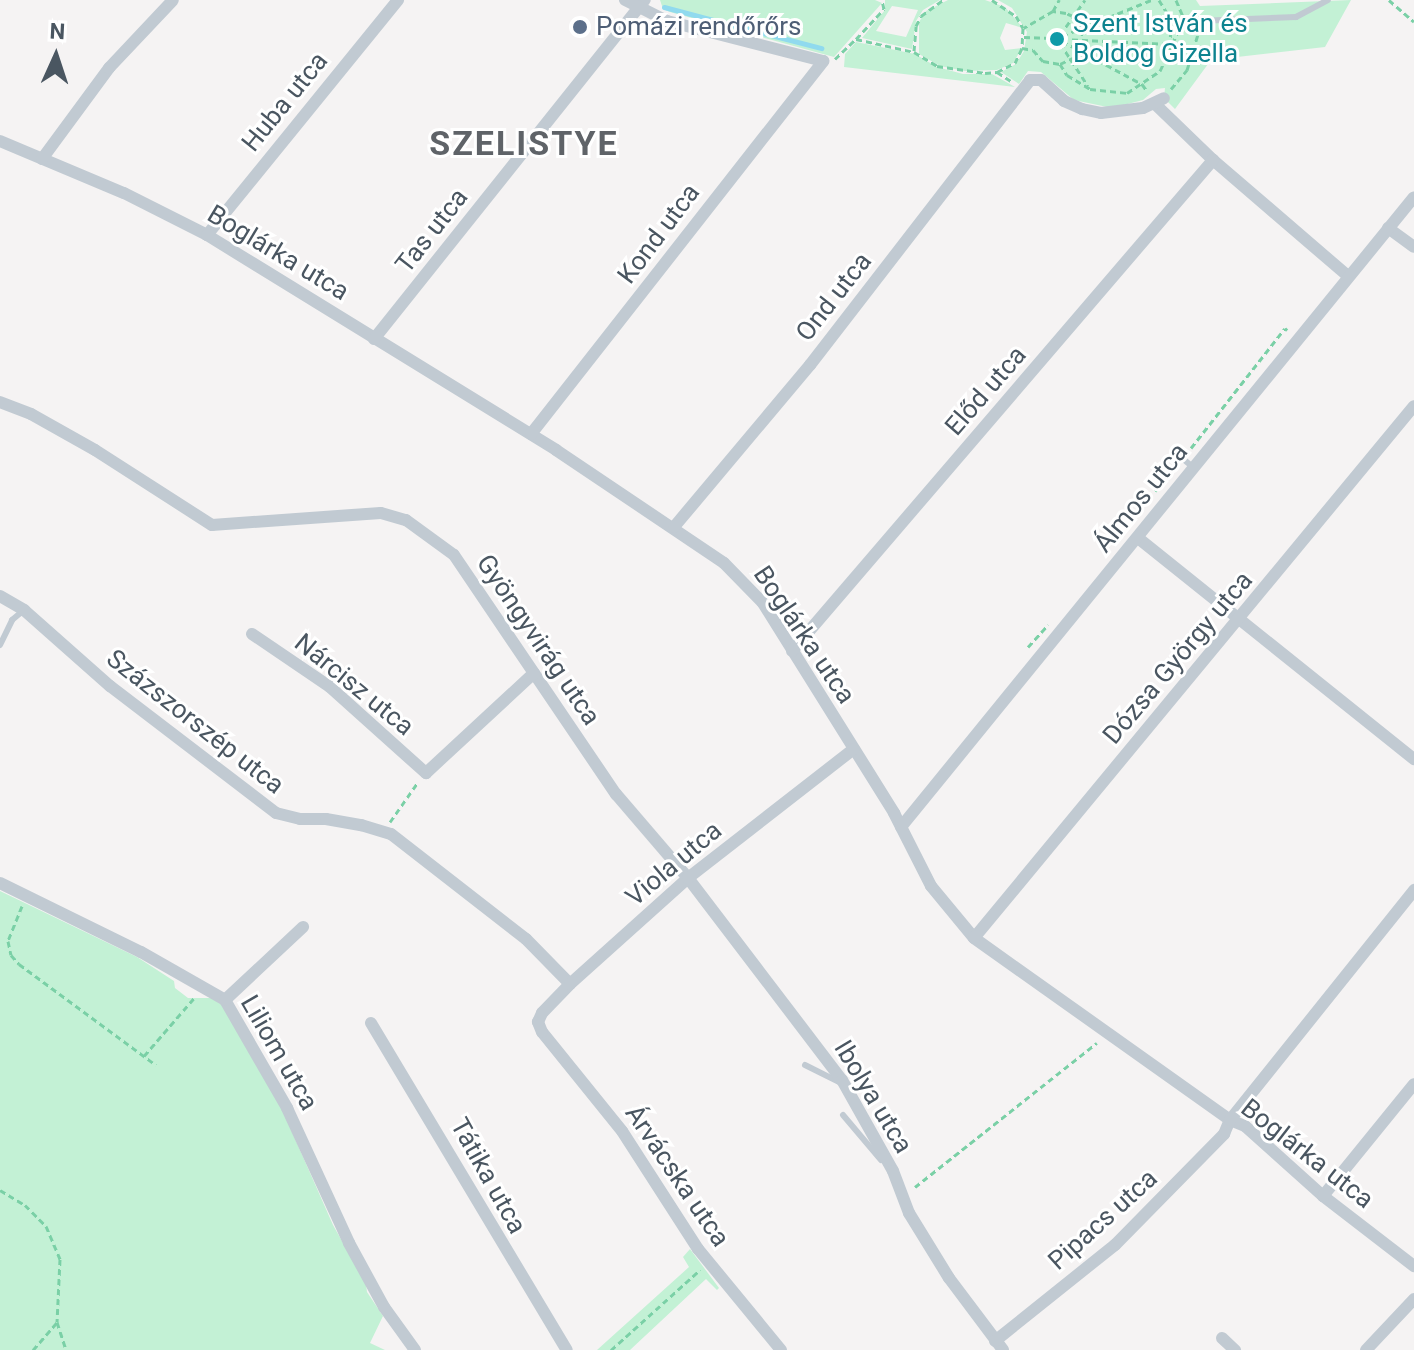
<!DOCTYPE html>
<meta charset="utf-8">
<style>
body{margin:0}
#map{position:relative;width:1414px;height:1350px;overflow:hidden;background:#f5f3f3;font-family:Roboto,sans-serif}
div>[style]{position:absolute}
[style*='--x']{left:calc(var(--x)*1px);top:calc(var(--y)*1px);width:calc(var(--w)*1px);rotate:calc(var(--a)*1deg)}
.green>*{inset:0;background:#c3f1d5}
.stream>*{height:5px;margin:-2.5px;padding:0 2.5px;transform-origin:2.5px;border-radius:2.5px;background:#90daee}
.path>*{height:3px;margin-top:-1.5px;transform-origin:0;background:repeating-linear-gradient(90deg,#7ad0a6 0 6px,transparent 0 10px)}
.path>.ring{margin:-1.5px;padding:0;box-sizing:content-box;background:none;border:3px solid #7ad0a6;border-radius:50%}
.service>*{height:6px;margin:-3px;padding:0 3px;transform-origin:3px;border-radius:3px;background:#c1cad2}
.minor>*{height:12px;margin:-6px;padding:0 6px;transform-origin:6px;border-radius:6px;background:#c1cad2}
.dots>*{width:22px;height:22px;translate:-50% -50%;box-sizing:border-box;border:4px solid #fff;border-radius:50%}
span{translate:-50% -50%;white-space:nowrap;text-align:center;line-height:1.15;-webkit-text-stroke:6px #fff;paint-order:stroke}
.culture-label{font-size:26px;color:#0d838f}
.left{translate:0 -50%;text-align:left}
.service-label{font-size:26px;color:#4e5e75}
.street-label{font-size:26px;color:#4a5661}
.district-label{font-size:34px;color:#5f6368;font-weight:700;letter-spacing:2px}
.north{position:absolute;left:16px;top:16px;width:80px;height:80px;-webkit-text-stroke:6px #fff;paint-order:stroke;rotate:3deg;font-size:22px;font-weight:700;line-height:32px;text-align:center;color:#4a5661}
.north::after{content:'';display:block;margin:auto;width:28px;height:36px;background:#4a5661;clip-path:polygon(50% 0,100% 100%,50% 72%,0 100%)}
</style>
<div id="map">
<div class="green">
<i style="clip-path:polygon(660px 0,875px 0,882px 3px,834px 57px,670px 12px,663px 9px)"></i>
<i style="clip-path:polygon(evenodd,885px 0,940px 0,923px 10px,916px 21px,912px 49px,862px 38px,885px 10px,885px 0,892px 6px,918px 10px,906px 37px,876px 31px,892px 6px)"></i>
<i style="clip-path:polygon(948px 0,985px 0,1005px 7px,1023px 28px,1006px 23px,1000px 38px,1005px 50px,1022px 48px,1013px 63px,997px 70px,965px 71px,940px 66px,919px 54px,919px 22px,926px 11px)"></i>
<i style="clip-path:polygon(998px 0,1196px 0,1200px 6px,1351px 0,1325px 47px,1211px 60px,1175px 109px,1164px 98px,1165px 88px,1156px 89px,1143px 100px,1112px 108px,1074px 100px,1041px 72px,1028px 71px,1019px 84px,1001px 72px,1016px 64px,1024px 51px,1027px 32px,1012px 8px)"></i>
<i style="clip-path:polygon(856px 42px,915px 54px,937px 67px,963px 74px,992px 74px,1015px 87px,844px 67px,845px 54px)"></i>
<i style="clip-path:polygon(0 891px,137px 957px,174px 981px,175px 988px,188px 998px,212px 998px,222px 1004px,281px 1107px,333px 1225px,366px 1284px,367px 1292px,383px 1316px,370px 1343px,385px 1350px,0 1350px)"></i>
<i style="clip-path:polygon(690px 1249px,719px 1288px,717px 1290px,706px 1279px,630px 1350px,597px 1350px,689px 1267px,683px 1257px)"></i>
</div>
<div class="stream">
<i style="--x:664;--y:7;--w:74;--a:14.8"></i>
<i style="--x:744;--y:28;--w:80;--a:14.6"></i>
</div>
<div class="path">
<i style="--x:992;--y:0;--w:29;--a:34"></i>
<i style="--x:1016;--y:16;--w:14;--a:60"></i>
<i style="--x:1023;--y:28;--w:20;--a:93"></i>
<i style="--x:1159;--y:0;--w:25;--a:58"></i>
<i style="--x:1172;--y:21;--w:20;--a:96"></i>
<i style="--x:1176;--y:0;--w:26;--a:67"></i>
<i style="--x:1389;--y:0;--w:33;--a:41"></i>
<i style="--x:1053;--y:11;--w:13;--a:-61"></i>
<i class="ring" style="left:1052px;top:34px;width:7px;height:7px"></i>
<i style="--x:1060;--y:35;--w:43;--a:-54.5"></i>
<i style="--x:1062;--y:36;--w:96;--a:-22"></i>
<i style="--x:1024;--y:37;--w:28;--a:2"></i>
<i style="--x:856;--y:39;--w:41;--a:-47"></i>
<i style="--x:884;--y:9;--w:9;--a:-103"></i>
<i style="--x:1062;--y:39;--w:108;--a:2.7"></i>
<i style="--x:1062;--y:41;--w:91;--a:28.3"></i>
<i style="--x:1142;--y:84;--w:9;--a:54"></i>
<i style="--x:1060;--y:43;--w:51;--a:56.9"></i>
<i style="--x:914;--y:51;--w:25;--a:-85"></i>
<i style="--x:916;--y:26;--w:11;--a:-63"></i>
<i style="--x:921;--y:16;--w:27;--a:-36"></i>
<i style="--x:835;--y:59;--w:29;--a:-44"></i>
<i style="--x:856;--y:39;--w:59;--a:12.6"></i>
<i style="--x:914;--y:52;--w:27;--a:31"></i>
<i style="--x:937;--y:66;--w:49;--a:8.3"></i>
<i style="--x:985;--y:73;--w:12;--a:-5"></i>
<i style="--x:997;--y:72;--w:20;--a:-27"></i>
<i style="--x:1015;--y:63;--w:17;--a:-65"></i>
<i style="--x:1022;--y:48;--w:11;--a:10"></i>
<i style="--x:1033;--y:50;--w:15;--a:48"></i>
<i style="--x:1043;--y:61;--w:17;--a:10"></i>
<i style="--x:1060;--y:64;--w:19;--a:-25"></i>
<i style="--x:1077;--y:56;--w:13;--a:-61"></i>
<i style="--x:1083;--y:45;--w:16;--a:-94"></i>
<i style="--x:1082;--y:29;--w:16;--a:-125"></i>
<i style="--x:1073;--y:16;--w:8;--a:-157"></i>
<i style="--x:1066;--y:13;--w:13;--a:-171"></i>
<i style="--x:1053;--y:11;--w:34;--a:150"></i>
<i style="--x:1060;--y:64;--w:13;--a:58"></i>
<i style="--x:1067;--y:75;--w:27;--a:31"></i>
<i style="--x:1090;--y:89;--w:37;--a:6"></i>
<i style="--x:1127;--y:93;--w:40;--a:-34"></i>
<i style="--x:1160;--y:71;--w:48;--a:-65.6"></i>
<i style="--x:1180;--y:27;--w:11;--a:-22"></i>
<i style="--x:997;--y:72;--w:17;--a:33"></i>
<i style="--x:1171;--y:89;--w:25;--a:-50"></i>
<i style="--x:1187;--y:70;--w:39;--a:-73"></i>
<i style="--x:1191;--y:448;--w:152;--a:-51.9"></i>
<i style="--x:1285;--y:328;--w:3;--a:45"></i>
<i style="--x:1155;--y:491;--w:32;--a:-51"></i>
<i style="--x:1028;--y:647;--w:30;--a:-48"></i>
<i style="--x:390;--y:822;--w:49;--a:-55"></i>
<i style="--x:22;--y:906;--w:38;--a:112"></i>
<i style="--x:8;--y:941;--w:14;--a:78"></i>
<i style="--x:11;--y:955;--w:12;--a:48"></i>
<i style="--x:19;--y:964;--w:170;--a:36.4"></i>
<i style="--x:144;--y:1056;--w:77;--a:-49.2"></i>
<i style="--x:915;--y:1187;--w:232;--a:-38.4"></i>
<i style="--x:0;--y:1190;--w:29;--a:31"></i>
<i style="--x:25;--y:1205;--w:30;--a:45"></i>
<i style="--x:46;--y:1226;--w:36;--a:67"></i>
<i style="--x:60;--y:1259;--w:63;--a:92.7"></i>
<i style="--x:57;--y:1322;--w:29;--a:72"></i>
<i style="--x:33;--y:1350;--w:37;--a:-49"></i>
<i style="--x:611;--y:1350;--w:120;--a:-42"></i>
</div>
<div class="service">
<i style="--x:1198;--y:21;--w:98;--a:-2.3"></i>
<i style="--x:1296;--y:17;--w:36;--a:-28"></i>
<i style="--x:1182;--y:458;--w:16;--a:40"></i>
<i style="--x:0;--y:645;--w:28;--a:-64"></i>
<i style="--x:12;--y:620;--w:16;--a:-40"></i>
<i style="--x:805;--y:1065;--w:40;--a:26.6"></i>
<i style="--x:843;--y:1115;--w:59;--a:49.8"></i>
</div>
<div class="minor">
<i style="--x:1155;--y:104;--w:81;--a:44"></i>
<i style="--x:1213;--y:160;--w:178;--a:40.7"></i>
<i style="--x:0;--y:141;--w:134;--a:22.8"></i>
<i style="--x:124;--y:193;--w:93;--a:26.8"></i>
<i style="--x:207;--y:235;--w:410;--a:31.6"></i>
<i style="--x:556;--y:450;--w:202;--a:33.9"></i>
<i style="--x:724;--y:563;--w:56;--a:45.7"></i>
<i style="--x:763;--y:603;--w:248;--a:58"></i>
<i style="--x:894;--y:813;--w:82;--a:63.1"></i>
<i style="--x:931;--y:886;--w:67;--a:50.4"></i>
<i style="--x:974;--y:938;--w:314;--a:35.4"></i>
<i style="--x:1230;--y:1120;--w:16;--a:22"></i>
<i style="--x:1245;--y:1126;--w:105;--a:41.9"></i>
<i style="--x:1323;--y:1196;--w:115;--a:37.6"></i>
<i style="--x:42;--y:159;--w:113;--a:-53.6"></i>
<i style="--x:109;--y:68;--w:93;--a:-46.7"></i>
<i style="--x:1388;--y:228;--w:32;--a:36"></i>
<i style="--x:207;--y:235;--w:303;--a:-50.9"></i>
<i style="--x:374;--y:339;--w:434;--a:-51.4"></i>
<i style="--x:0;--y:402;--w:33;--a:21"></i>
<i style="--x:31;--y:414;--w:73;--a:29.4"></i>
<i style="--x:95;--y:450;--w:139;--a:32.7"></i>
<i style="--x:212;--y:525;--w:169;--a:-4.1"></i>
<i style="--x:381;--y:513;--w:26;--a:16"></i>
<i style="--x:406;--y:520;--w:59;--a:36.1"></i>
<i style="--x:454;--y:555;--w:289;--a:55.9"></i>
<i style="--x:616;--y:794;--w:111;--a:49.4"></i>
<i style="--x:688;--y:878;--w:254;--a:52.7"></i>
<i style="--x:842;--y:1080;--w:104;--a:60.7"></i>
<i style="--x:893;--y:1171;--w:45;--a:69.1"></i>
<i style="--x:909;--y:1213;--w:76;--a:58.4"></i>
<i style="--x:949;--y:1278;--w:90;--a:53.1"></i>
<i style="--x:531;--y:434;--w:474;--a:-51.9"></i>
<i style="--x:823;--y:61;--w:161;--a:-165.6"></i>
<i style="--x:667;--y:21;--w:47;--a:-153.4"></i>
<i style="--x:674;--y:527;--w:212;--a:-50"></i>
<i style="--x:810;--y:365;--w:360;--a:-52.3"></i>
<i style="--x:1030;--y:80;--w:11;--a:0"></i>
<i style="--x:1041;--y:80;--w:31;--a:42"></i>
<i style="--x:1064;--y:101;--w:20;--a:24"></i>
<i style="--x:1082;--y:109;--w:19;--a:12"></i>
<i style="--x:1101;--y:113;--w:42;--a:-6.8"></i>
<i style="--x:1143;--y:108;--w:23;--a:-25"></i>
<i style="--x:1138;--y:538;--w:354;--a:38.7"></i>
<i style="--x:0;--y:596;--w:28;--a:30"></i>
<i style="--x:24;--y:610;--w:115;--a:41.5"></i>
<i style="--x:110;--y:686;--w:209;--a:37.4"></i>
<i style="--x:276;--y:813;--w:25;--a:14"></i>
<i style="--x:300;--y:819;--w:26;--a:0"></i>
<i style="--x:326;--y:819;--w:36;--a:10"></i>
<i style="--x:361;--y:825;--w:31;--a:17"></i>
<i style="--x:391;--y:834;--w:171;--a:37.9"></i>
<i style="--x:526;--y:939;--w:63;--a:45.6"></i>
<i style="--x:252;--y:634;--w:94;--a:34.2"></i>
<i style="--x:330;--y:687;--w:129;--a:41.9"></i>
<i style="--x:426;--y:773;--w:147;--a:-42.8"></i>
<i style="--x:792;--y:651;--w:647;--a:-49.39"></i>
<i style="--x:901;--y:827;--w:812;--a:-50.84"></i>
<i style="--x:0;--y:883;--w:157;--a:26.1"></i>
<i style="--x:141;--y:952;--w:97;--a:29.7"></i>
<i style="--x:225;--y:1000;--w:125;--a:60.1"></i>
<i style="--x:287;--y:1108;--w:149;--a:65.3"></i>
<i style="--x:349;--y:1243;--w:73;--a:61.3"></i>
<i style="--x:384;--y:1307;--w:53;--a:54.2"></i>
<i style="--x:974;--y:938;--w:690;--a:-50.41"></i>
<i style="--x:225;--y:1000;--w:107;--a:-43.1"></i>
<i style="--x:371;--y:1023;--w:381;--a:59.1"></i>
<i style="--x:1323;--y:1196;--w:144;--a:-50.9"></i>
<i style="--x:1222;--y:1338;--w:18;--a:43"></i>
<i style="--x:995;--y:1341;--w:154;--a:-38.7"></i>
<i style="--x:1115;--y:1245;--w:156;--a:-45.5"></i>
<i style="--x:1224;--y:1134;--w:15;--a:-67"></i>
<i style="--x:1230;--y:1120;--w:295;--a:-51.3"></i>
<i style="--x:781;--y:1350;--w:131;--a:-129.4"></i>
<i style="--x:698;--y:1249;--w:140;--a:-122.8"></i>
<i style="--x:622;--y:1131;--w:127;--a:-128.9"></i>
<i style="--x:542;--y:1032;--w:11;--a:-112"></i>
<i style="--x:538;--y:1022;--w:10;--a:-66"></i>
<i style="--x:542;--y:1013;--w:40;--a:-46"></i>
<i style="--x:570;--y:984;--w:159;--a:-41.9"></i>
<i style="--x:688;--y:878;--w:210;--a:-37.9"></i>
<i style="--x:1366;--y:1350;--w:70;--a:-46.7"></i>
</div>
<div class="dots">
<i style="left:580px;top:27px;background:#5c6f8a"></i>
<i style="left:1057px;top:39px;background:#0f9aa8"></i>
</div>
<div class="culture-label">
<span class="left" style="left:1073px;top:39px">Szent István és<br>Boldog Gizella</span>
</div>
<div class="service-label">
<span class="left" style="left:596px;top:27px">Pomázi rendőrőrs</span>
</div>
<div class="street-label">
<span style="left:285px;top:102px;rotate:-51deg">Huba utca</span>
<span style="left:432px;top:231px;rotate:-52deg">Tas utca</span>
<span style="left:659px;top:234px;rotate:-53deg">Kond utca</span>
<span style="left:278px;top:253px;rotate:31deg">Boglárka utca</span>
<span style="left:834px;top:297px;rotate:-52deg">Ond utca</span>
<span style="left:986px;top:391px;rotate:-49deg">Előd utca</span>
<span style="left:1141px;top:498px;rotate:-51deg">Álmos utca</span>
<span style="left:804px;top:635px;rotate:56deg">Boglárka utca</span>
<span style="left:538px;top:640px;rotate:56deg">Gyöngyvirág utca</span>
<span style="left:1178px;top:658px;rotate:-50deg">Dózsa György utca</span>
<span style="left:354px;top:685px;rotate:39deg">Nárcisz utca</span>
<span style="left:195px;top:722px;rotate:38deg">Százszorszép utca</span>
<span style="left:674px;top:864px;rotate:-40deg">Viola utca</span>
<span style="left:279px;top:1053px;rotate:60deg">Liliom utca</span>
<span style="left:873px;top:1097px;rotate:59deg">Ibolya utca</span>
<span style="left:1307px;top:1154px;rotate:38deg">Boglárka utca</span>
<span style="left:488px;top:1176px;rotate:61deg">Tátika utca</span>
<span style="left:677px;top:1176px;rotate:56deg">Árvácska utca</span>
<span style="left:1103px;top:1220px;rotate:-42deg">Pipacs utca</span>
</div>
<div class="district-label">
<span style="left:524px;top:144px">SZELISTYE</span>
</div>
<div class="north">N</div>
</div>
